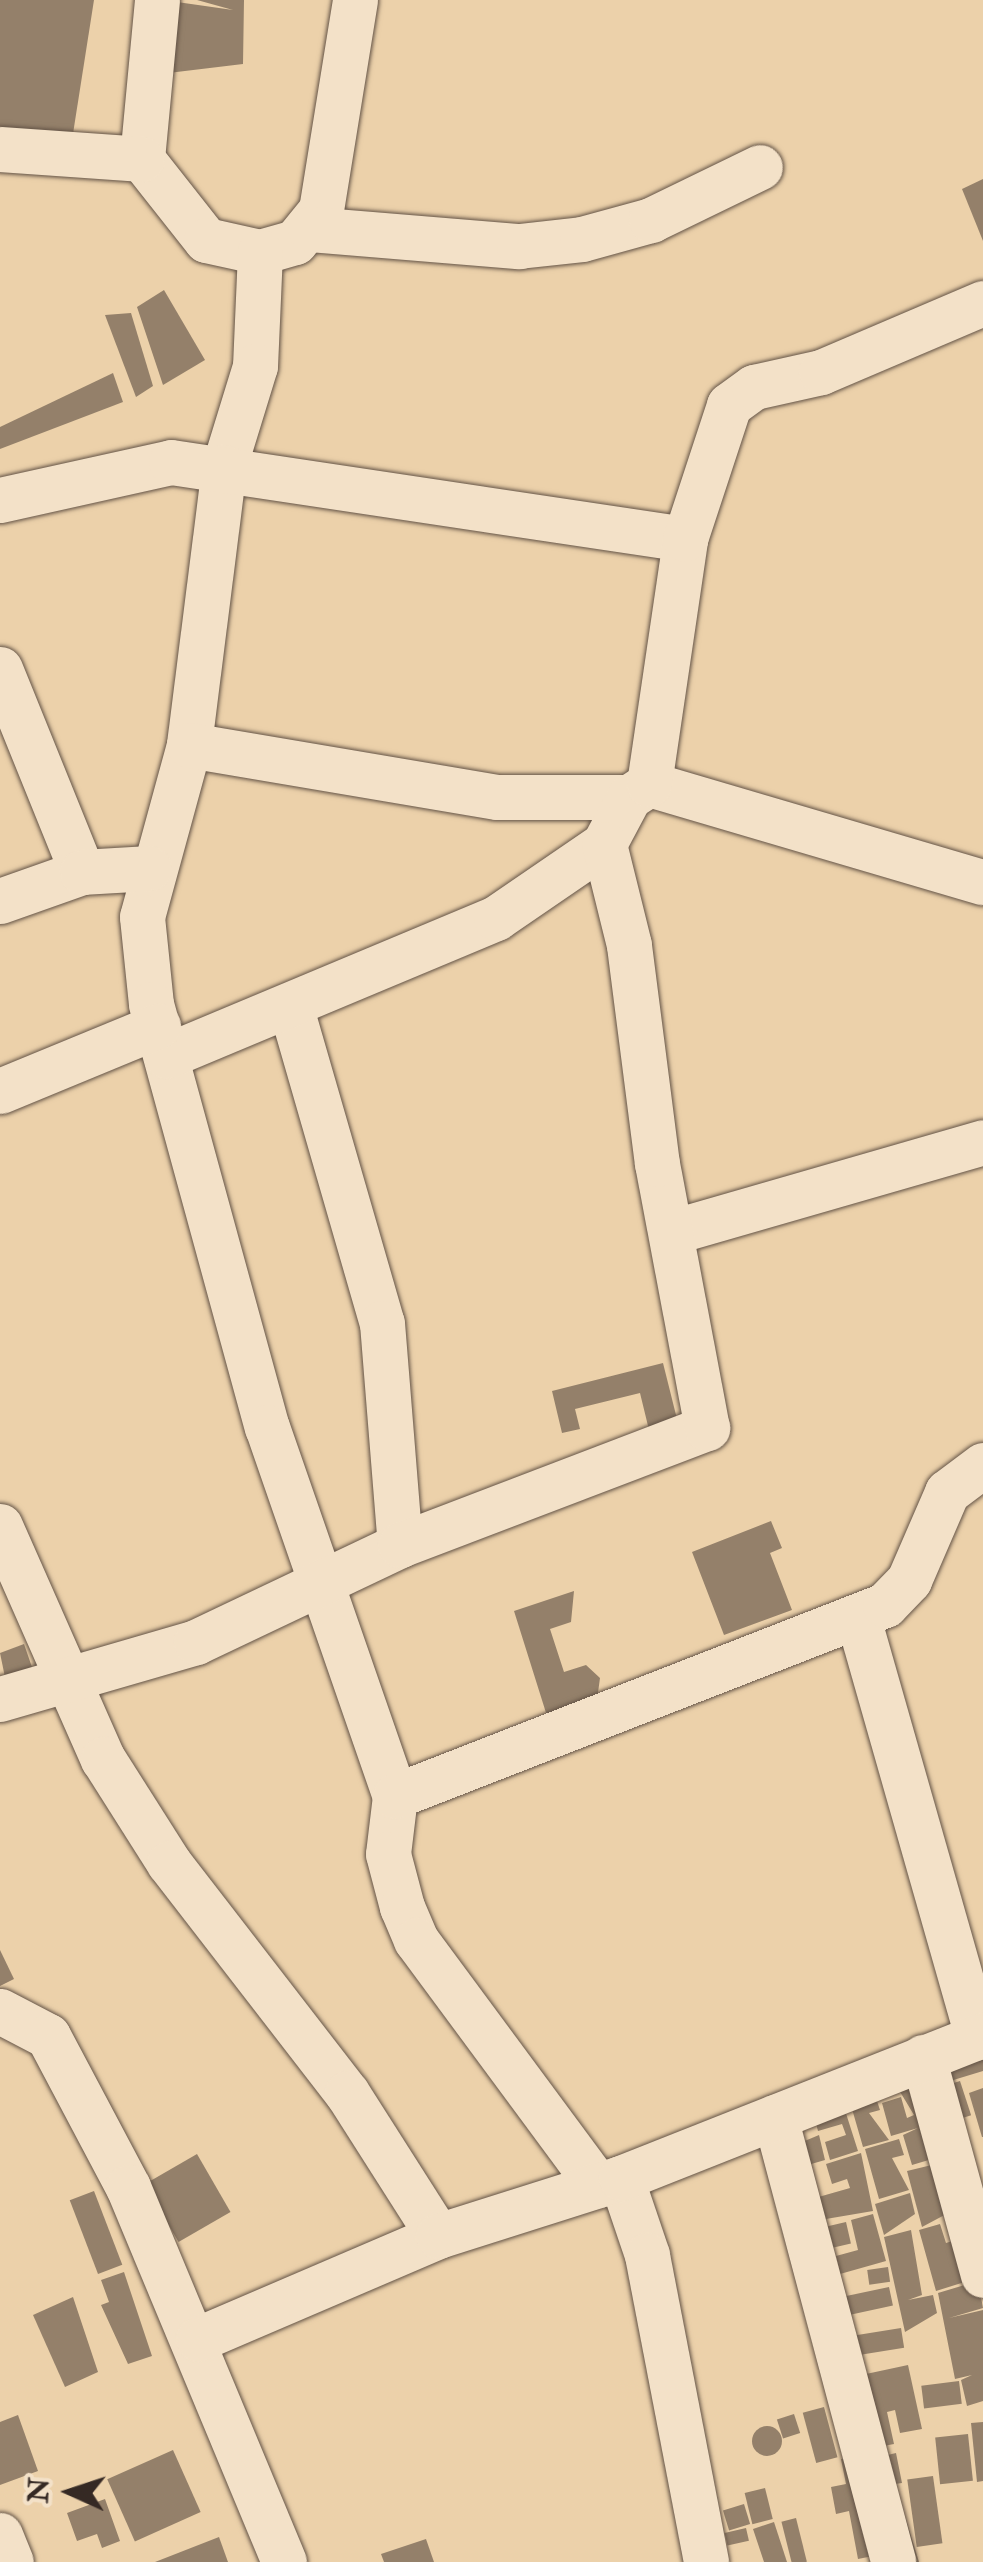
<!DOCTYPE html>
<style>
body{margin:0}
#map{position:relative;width:983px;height:2562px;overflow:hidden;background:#ecd1aa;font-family:"IM FELL Double Pica",serif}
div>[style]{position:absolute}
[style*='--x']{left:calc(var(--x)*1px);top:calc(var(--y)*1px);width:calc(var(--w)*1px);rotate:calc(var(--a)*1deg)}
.building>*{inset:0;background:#94806a;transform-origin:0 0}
.round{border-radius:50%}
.roads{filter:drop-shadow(0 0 2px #635346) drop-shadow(0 0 2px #635346)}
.minor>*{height:45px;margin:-22.5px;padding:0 22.5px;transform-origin:22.5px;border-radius:22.5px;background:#f3e1c8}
span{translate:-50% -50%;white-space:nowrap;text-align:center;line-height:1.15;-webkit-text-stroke:8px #f3e1c8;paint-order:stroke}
.north{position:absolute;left:20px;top:2442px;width:100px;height:100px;-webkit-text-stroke:8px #f3e1c8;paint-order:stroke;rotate:273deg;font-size:28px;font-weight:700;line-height:40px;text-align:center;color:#352924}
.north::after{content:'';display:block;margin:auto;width:35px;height:45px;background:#352924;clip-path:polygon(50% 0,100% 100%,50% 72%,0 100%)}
</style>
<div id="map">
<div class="building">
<i style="clip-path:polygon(0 0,94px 0,72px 140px,0 129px)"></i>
<i style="clip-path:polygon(244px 0,243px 64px,160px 74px,170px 1px,233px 10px,197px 0)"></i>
<i style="clip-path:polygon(983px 179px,983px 241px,962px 189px)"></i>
<i style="clip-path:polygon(164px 290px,205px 360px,163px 385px,137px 307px)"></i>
<i style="clip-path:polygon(131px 313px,153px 386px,136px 397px,105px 315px)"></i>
<i style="clip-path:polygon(113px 373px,123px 402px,0 449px,0 427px)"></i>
<i style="clip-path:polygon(663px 1363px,678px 1423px,649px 1430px,640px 1393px,575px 1409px,580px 1429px,562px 1433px,552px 1391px)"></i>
<i style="clip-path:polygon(771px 1521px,782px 1548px,770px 1553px,792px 1610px,724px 1635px,692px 1552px)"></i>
<i style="clip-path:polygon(574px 1591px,571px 1622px,550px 1629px,564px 1672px,586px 1665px,600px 1678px,597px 1700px,547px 1716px,514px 1611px)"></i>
<i style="clip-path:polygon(24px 1644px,35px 1676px,7px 1687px,0 1653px)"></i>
<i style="clip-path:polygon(0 1950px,14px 1979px,0 1986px)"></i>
<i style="clip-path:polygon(983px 2046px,983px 2071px,937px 2085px,929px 2058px)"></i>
<i style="clip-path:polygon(918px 2078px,932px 2159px,912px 2165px,903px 2135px,918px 2128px,891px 2136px,882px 2103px,901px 2097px,907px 2118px,914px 2115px,896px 2085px)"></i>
<i style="left:960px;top:2081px;width:36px;height:22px;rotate:72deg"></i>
<i style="clip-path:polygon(983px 2088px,983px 2137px,982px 2137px,969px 2093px)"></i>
<i style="clip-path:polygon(875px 2095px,880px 2110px,869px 2113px,889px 2140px,863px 2147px,850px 2102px)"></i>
<i style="clip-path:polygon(843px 2104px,858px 2151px,830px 2160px,825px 2142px,846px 2135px,842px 2124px,818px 2131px,813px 2113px)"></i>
<i style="clip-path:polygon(819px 2135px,825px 2160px,794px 2169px,788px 2148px)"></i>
<i style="clip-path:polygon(899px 2139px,904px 2155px,892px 2158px,909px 2190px,879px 2199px,865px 2149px)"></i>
<i style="clip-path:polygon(861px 2153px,873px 2211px,820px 2220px,815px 2198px,850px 2188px,847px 2179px,832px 2184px,826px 2164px)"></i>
<i style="left:197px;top:2154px;width:67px;height:60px;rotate:60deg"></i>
<i style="clip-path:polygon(940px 2163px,952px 2211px,922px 2227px,907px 2171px)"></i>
<i style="left:94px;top:2191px;width:79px;height:26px;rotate:69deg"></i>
<i style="clip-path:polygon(910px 2193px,915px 2214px,884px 2235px,875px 2204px)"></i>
<i style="clip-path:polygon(873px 2214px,886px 2261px,840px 2274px,836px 2256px,858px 2250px,851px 2220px)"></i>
<i style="left:846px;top:2222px;width:22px;height:22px;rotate:77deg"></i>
<i style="clip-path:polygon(940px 2224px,946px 2243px,959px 2239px,971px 2280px,936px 2291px,919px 2230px)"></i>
<i style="clip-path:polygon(911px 2230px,922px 2295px,908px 2300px,933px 2295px,937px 2313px,905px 2332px,884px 2237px)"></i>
<i style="left:888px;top:2267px;width:15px;height:21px;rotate:82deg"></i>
<i style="clip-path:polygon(124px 2272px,152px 2356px,128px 2364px,101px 2305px,109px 2302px,101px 2280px)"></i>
<i style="clip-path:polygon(978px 2281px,983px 2308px,949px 2318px,983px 2310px,983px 2401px,967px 2406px,961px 2380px,972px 2375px,955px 2379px,938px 2293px)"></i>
<i style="left:889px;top:2287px;width:19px;height:46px;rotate:78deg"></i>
<i style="clip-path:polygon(73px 2297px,98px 2372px,65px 2387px,33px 2315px)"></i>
<i style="left:901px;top:2328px;width:20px;height:52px;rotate:81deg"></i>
<i style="clip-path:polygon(908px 2365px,922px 2429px,900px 2433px,895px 2410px,887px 2412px,894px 2444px,868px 2449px,852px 2377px)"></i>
<i style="left:959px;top:2381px;width:23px;height:38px;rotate:83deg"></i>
<i style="left:824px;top:2407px;width:52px;height:22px;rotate:75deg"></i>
<i style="left:794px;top:2414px;width:20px;height:18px;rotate:72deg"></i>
<i style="clip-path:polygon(18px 2415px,38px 2471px,0 2485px,0 2422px)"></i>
<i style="clip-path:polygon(983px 2422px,983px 2481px,977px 2482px,971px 2423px)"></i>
<i class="round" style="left:752px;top:2426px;width:30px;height:30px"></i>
<i style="left:968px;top:2434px;width:47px;height:33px;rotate:84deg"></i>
<i style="left:173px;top:2450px;width:68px;height:72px;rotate:66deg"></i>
<i style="clip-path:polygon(896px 2453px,902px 2483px,895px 2484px,919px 2562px,898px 2562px,875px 2458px)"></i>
<i style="clip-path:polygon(855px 2457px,873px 2556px,858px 2559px,849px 2511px,836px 2514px,831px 2487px,846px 2484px,841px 2459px)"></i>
<i style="left:933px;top:2476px;width:68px;height:26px;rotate:82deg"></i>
<i style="left:765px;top:2488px;width:32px;height:21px;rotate:76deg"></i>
<i style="clip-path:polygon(105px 2499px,120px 2541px,102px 2548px,97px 2534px,77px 2541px,67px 2513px)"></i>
<i style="left:744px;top:2504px;width:21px;height:22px;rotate:73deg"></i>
<i style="left:796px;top:2518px;width:45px;height:15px;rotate:76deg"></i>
<i style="clip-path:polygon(774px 2522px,787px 2562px,764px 2562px,753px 2529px)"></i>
<i style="left:746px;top:2528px;width:13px;height:22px;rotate:77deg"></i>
<i style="clip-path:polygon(219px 2537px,228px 2562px,155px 2562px)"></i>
<i style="clip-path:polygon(426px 2539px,434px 2562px,384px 2562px,381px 2554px)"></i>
</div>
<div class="roads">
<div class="minor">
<i style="--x:157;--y:0;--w:160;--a:95.4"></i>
<i style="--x:142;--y:159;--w:103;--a:51.7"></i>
<i style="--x:206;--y:240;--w:55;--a:12.5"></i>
<i style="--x:260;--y:252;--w:36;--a:-16"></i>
<i style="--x:295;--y:242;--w:41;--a:-50.9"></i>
<i style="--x:321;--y:210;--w:213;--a:-80.8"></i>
<i style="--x:0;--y:149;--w:142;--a:4"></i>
<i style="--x:310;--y:229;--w:210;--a:4.7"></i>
<i style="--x:519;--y:246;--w:63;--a:-6.3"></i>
<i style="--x:582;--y:239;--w:72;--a:-15.4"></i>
<i style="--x:651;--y:220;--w:121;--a:-25.9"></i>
<i style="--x:260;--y:252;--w:114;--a:92.5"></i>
<i style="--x:255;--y:366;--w:106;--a:107.1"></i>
<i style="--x:224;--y:467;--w:280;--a:97.2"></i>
<i style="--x:189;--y:745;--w:178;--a:105.3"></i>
<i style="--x:142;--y:917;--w:87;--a:84.1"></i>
<i style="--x:151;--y:1004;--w:439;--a:74.7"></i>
<i style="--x:267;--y:1427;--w:391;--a:70.9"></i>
<i style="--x:395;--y:1796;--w:58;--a:96.9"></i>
<i style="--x:388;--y:1854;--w:55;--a:75.2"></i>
<i style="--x:402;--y:1907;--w:36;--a:67"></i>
<i style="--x:416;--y:1940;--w:305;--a:53.5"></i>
<i style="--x:0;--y:500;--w:175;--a:-12.5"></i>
<i style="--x:171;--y:462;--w:520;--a:8.52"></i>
<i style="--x:0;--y:669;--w:219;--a:68"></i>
<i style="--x:189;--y:745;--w:312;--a:9.6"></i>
<i style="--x:497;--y:797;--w:132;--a:0"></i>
<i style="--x:649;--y:784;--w:348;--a:16.4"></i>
<i style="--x:0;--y:901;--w:87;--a:-19.5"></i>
<i style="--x:82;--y:872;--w:67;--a:-3.4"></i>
<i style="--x:290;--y:1005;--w:331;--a:73.9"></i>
<i style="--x:382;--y:1323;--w:223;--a:85.4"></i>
<i style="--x:166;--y:1056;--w:358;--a:-22.7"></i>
<i style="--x:496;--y:918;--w:131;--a:-34.4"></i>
<i style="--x:604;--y:844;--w:53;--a:-62"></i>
<i style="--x:629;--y:797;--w:24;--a:-33"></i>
<i style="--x:649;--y:784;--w:248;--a:-81.6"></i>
<i style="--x:685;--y:539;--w:141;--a:-71.8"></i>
<i style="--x:729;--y:405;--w:31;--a:-36"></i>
<i style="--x:754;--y:387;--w:69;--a:-12.6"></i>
<i style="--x:821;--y:372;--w:176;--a:-23.1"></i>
<i style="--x:0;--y:1091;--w:171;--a:-22.4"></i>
<i style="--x:672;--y:1232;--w:324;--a:-16.1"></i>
<i style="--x:0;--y:1526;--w:255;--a:66.2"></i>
<i style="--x:103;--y:1759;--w:123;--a:57.6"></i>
<i style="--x:169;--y:1863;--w:291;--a:52.3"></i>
<i style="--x:347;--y:2093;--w:169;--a:57.5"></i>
<i style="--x:858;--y:1618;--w:436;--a:74.1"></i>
<i style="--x:0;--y:1699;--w:204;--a:-16.2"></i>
<i style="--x:196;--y:1642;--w:226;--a:-25.4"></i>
<i style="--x:400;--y:1545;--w:329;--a:-20.9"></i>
<i style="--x:707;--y:1428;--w:269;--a:-100.7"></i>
<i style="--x:657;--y:1164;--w:221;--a:-97.3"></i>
<i style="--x:629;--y:945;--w:104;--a:-103.9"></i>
<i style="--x:395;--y:1796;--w:526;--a:-21.3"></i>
<i style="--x:885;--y:1605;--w:35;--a:-46"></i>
<i style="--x:909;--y:1580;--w:96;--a:-66.6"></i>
<i style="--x:947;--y:1492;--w:45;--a:-36.9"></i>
<i style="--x:0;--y:2011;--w:54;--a:27.5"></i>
<i style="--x:48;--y:2036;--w:171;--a:62.1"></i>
<i style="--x:128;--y:2187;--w:406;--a:67.4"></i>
<i style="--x:923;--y:2057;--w:226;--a:74.6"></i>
<i style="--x:775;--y:2117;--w:460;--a:75.1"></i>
<i style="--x:621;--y:2178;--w:81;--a:71.3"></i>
<i style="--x:647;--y:2255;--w:313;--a:79.1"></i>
<i style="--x:198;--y:2339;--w:261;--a:-23.2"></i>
<i style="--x:438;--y:2236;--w:192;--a:-17.6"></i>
<i style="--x:621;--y:2178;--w:389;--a:-21.6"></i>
<i style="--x:0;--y:2535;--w:29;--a:68"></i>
</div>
</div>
<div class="north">N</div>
</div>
